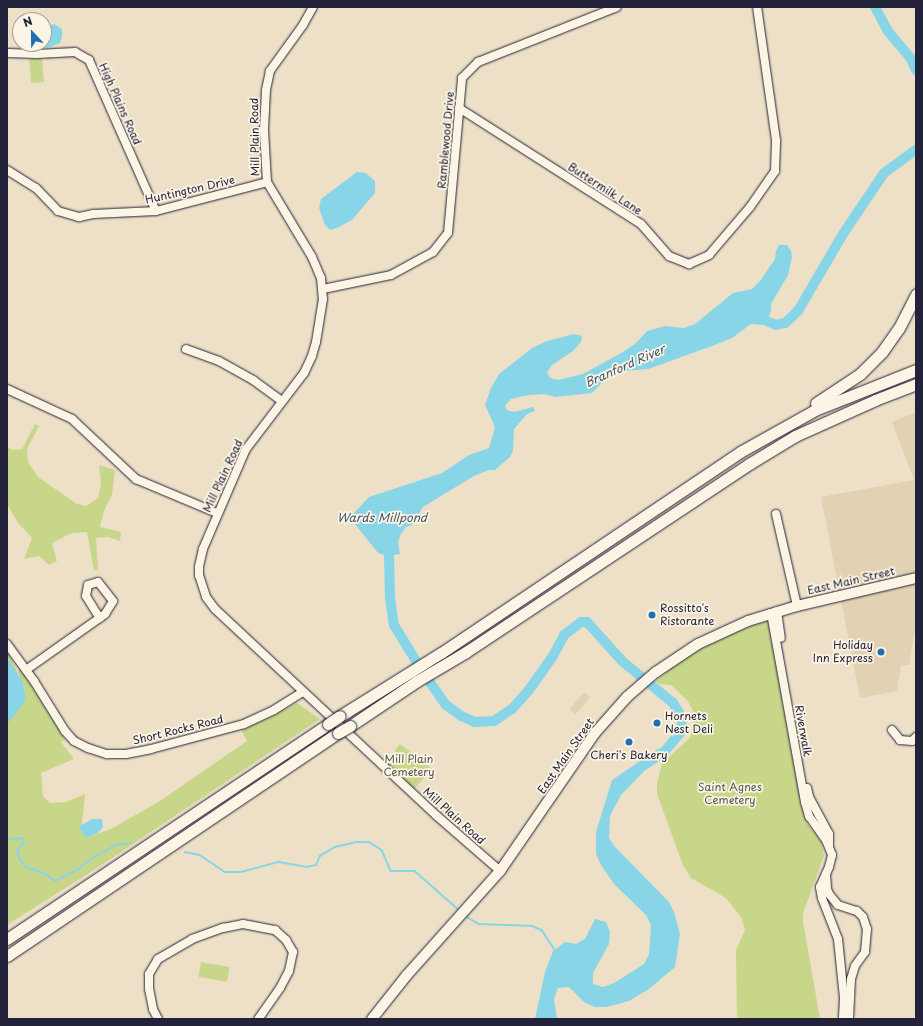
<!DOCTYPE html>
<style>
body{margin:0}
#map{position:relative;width:923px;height:1026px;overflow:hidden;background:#ede0c7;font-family:"Playpen Sans",sans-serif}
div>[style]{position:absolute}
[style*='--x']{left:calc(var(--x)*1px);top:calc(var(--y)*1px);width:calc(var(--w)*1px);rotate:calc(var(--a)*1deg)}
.built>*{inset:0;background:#e2d1b2;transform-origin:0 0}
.green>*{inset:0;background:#c7d689;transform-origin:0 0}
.water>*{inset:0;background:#89d5e8}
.stream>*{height:1.5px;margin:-0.75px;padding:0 0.75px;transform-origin:0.75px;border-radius:0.75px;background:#89d5e8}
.river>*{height:10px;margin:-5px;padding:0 5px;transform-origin:5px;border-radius:5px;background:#89d5e8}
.roads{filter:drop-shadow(0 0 1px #22223b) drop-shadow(0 0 1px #22223b)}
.minor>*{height:8px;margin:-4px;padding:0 4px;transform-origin:4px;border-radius:4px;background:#fcf5e5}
.major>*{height:10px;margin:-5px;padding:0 5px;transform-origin:5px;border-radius:5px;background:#fcf5e5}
.highway>*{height:11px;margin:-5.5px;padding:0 5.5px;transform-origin:5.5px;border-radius:5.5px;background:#fcf5e5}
.bridges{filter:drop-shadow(0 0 1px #22223b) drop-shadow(0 0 1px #22223b)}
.highway-bridge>*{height:11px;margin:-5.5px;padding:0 5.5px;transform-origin:5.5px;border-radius:5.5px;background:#fcf5e5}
.dots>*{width:11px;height:11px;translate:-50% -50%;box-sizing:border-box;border:2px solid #fcf5e5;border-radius:50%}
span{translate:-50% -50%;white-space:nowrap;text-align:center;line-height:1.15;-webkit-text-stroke:3.5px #fcf5e5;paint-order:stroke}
.street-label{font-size:11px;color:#22223b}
.poi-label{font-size:11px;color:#22223b}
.left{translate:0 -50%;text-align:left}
.right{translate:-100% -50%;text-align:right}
.park-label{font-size:11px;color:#545852}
.water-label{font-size:12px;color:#41586f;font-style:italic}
.frame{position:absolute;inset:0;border:8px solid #22223b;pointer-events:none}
.north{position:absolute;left:12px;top:12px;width:40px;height:40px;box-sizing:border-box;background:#fcf5e5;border:1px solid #a5a1a1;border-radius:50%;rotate:338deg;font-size:11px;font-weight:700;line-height:16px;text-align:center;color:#22223b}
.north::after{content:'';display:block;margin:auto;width:14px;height:18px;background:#1f6fb2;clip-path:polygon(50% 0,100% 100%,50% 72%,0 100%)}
</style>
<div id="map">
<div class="built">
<i style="clip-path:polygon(916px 412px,916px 634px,914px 635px,909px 665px,901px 665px,897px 691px,860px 698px,821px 497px,914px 480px,892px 422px)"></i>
<i style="left:584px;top:692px;width:8px;height:23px;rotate:40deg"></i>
</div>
<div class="green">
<i style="left:42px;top:58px;width:24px;height:13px;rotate:85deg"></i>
<i style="clip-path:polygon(35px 424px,39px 426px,27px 449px,28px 462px,38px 477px,77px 504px,86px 506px,98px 498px,101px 484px,99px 465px,115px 470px,112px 495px,104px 511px,100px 527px,121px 532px,120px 541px,108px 537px,96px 538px,98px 570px,94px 570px,87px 532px,72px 533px,52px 543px,57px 561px,49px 565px,39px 556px,24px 559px,32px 538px,18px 523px,7px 504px,7px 447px,13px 450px,22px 449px)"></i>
<i style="clip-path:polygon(767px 621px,771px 628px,803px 811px,808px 825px,821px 841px,824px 856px,803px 913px,803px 921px,820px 1019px,737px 1019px,736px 950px,745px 930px,741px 917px,726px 898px,691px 878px,683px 865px,657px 794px,657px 784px,662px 763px,690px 738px,695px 715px,688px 701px,671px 685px,659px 684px,656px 681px,677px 663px,712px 642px,741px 629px)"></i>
<i style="clip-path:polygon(7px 649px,22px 683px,18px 671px,21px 669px,65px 739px,61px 742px,74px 759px,41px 773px,43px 796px,50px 803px,66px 802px,85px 794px,82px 824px,79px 826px,85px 838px,111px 829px,160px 801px,247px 741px,241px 730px,269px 718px,297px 703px,320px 719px,94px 870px,7px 925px)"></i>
<i style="clip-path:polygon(400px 744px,432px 769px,414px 789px,385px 762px)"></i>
<i style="left:201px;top:962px;width:29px;height:15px;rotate:10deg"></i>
</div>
<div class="water">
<i style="clip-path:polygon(54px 24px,62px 29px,62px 37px,60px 43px,50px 47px,36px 48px,33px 44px,44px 44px,44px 28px)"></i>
<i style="clip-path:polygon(357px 172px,366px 173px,375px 181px,375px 193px,352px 220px,337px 228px,330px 230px,325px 225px,319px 208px,321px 199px)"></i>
<i style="clip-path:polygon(779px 245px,787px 245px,791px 251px,792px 257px,788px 275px,771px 304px,771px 311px,765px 325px,751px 324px,732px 338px,712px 346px,648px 369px,624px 371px,604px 381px,592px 393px,555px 397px,544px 394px,529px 395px,511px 399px,505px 406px,507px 410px,514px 412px,533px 407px,535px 411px,527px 414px,514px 429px,513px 451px,510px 457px,495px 470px,489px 470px,474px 476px,423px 507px,412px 525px,406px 527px,401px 534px,398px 542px,400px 554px,388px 556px,378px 553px,355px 524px,352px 515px,369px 497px,442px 473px,469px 455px,489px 448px,495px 427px,485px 405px,491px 388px,499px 374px,532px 348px,547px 341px,574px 334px,582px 336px,581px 342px,573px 351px,552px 365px,547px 372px,550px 378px,558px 380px,583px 374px,623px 352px,636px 343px,647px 331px,665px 326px,684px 328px,695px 324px,733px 293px,752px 289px,760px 281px,775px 259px,776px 251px)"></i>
<i style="clip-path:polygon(7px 658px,22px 680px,26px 698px,24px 703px,7px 724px)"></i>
<i style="clip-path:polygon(658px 749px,654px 761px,621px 795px,610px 816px,609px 838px,615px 847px,669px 902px,674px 912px,680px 934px,675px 967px,649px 989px,629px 1001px,607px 1007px,595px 1007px,585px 1003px,569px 987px,558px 988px,554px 999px,557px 1019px,535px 1019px,545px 972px,553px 951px,565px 942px,576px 944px,585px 939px,595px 919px,606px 922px,610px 932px,609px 944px,593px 973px,593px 984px,603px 987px,614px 983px,644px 964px,649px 954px,651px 925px,646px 915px,614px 884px,601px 865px,596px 854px,596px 832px,612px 780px)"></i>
<i style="clip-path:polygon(93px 819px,102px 819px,103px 827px,98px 833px,85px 838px,79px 826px)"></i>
</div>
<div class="stream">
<i style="--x:7;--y:837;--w:4;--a:34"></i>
<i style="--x:10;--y:839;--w:9;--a:-6"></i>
<i style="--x:19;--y:838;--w:5;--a:11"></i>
<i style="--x:24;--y:839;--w:5;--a:90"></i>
<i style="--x:24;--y:844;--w:8;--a:135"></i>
<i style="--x:18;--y:850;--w:9;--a:77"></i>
<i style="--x:20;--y:859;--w:10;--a:53"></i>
<i style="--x:26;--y:867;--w:18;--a:19"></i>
<i style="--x:43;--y:873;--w:15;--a:32"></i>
<i style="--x:56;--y:881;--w:24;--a:-28"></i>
<i style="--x:77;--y:870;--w:18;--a:-38"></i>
<i style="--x:91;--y:859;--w:29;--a:-29"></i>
<i style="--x:116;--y:845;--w:14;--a:-8"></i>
<i style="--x:185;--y:852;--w:15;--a:11"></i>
<i style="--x:200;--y:855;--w:30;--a:34"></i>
<i style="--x:225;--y:872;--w:16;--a:0"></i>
<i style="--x:241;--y:872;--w:39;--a:-15"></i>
<i style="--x:279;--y:862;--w:28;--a:10"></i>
<i style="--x:307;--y:867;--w:9;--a:-13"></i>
<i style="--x:316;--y:865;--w:10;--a:-66"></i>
<i style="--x:320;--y:856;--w:17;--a:-31"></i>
<i style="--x:335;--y:847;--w:23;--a:-13"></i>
<i style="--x:357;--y:842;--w:12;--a:0"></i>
<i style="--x:369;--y:842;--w:15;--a:32"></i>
<i style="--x:382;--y:850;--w:23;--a:67"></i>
<i style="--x:391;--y:871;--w:24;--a:0"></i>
<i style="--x:415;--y:871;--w:60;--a:41.6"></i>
<i style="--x:465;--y:916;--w:16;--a:30"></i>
<i style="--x:479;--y:924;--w:53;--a:2.2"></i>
<i style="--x:532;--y:926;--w:11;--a:22"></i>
<i style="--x:542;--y:930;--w:24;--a:57"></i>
</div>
<div class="river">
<i style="--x:875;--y:7;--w:26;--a:62"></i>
<i style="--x:887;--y:30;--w:38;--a:50"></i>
<i style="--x:911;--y:59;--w:12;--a:66"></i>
<i style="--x:755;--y:316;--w:23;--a:23"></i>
<i style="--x:776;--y:325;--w:9;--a:-13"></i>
<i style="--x:785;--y:323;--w:18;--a:-43"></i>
<i style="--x:798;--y:311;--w:89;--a:-59.7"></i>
<i style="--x:843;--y:234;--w:73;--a:-56.1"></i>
<i style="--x:884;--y:173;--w:39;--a:-36"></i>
<i style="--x:386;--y:544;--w:12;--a:76"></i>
<i style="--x:389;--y:556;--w:42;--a:88.6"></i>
<i style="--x:390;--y:598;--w:27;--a:82"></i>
<i style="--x:394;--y:625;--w:42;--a:58.6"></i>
<i style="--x:429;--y:681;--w:29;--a:55"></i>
<i style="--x:446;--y:705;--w:19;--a:36"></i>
<i style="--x:461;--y:716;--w:15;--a:23"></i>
<i style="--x:475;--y:722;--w:19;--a:-3"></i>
<i style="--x:494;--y:721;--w:22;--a:-34"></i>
<i style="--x:512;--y:709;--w:25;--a:-48"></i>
<i style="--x:529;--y:690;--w:42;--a:-54.8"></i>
<i style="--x:553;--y:656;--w:24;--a:-62"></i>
<i style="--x:564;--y:635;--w:21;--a:-37"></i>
<i style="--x:581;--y:622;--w:6;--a:0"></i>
<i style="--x:587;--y:622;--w:52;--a:48.1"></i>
<i style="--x:622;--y:661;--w:66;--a:39.5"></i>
<i style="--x:673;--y:703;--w:15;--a:58"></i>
<i style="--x:681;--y:716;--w:11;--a:85"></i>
<i style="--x:682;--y:727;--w:6;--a:108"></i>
<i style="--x:680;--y:733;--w:23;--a:130"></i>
<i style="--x:665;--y:751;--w:25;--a:146"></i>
</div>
<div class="roads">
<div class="minor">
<i style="--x:313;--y:7;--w:21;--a:119"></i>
<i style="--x:303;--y:25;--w:57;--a:125.7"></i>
<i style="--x:270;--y:71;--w:19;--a:102"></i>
<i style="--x:266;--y:90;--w:40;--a:92.9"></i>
<i style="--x:264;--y:130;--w:52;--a:86.7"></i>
<i style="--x:267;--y:182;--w:87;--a:59"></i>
<i style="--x:312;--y:257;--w:23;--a:67"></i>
<i style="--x:321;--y:278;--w:21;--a:85"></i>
<i style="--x:323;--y:299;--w:44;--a:99.2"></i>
<i style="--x:316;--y:342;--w:15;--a:106"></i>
<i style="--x:312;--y:356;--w:19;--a:115"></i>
<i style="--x:304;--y:373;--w:96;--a:127.3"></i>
<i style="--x:246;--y:449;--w:109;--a:113.3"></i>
<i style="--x:203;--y:549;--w:18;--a:103"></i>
<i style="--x:199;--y:567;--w:8;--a:90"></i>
<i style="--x:199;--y:575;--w:23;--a:72"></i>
<i style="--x:206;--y:597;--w:15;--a:53"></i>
<i style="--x:215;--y:609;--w:304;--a:43"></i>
<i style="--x:437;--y:816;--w:84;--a:41.1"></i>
<i style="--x:7;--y:53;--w:30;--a:2"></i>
<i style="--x:37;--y:54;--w:38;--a:-3"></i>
<i style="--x:75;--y:52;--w:16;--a:30"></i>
<i style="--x:89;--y:60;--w:165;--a:66.1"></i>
<i style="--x:459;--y:108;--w:216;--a:32.5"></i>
<i style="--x:641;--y:224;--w:43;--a:48.8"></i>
<i style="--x:669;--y:256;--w:22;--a:22"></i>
<i style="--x:689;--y:264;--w:22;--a:-24"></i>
<i style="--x:709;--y:255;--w:63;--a:-49.5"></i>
<i style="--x:750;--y:207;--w:44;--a:-55.2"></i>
<i style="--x:775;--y:171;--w:31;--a:-88"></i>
<i style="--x:776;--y:140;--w:134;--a:-98.1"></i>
<i style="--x:7;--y:170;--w:34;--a:32"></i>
<i style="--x:36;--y:188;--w:32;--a:46"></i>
<i style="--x:58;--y:211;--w:22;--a:16"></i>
<i style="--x:79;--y:217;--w:14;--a:-12"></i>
<i style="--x:93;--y:214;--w:63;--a:-2.7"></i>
<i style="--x:156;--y:211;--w:115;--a:-14.6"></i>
<i style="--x:323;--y:289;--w:69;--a:-11.6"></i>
<i style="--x:391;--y:275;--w:48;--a:-28.7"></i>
<i style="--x:433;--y:252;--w:24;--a:-52"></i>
<i style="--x:448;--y:233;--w:156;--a:-84.8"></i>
<i style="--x:462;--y:78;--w:23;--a:-45"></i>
<i style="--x:478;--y:62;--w:149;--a:-21.6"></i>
<i style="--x:186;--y:349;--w:35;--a:20"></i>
<i style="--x:219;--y:361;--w:39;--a:29"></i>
<i style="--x:253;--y:380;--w:36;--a:36"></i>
<i style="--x:7;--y:389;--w:72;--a:24.8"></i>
<i style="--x:72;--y:419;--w:88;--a:43.2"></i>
<i style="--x:136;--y:479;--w:88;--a:22.8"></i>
<i style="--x:776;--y:514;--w:94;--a:77.1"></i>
<i style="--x:777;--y:611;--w:27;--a:82"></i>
<i style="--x:771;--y:613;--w:192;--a:79.8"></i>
<i style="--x:805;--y:802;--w:15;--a:74"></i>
<i style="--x:809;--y:816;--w:29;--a:55"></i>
<i style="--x:826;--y:840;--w:16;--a:68"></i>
<i style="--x:832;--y:855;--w:12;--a:104"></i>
<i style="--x:829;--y:867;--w:22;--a:114"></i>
<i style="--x:820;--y:887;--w:11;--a:80"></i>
<i style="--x:822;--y:898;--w:44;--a:68.7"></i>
<i style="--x:838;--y:939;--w:59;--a:84.2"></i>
<i style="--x:844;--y:998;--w:21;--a:93"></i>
<i style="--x:7;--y:644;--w:46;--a:53.9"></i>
<i style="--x:34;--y:681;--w:59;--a:58.2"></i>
<i style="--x:65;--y:731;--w:13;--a:48"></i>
<i style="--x:74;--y:741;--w:16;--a:27"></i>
<i style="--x:88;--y:748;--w:20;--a:18"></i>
<i style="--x:107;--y:754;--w:19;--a:0"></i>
<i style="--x:126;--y:754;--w:25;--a:-11"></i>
<i style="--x:151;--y:749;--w:96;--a:-15"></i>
<i style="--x:244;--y:724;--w:33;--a:-25"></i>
<i style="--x:274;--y:710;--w:34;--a:-32"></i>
<i style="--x:26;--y:670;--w:97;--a:-35.3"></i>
<i style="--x:105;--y:614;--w:15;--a:-58"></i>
<i style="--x:113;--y:601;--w:24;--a:-128"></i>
<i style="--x:98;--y:582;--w:10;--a:163"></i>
<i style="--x:88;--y:585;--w:11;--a:100"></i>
<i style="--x:86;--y:596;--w:26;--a:58"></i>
<i style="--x:892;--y:730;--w:13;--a:51"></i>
<i style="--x:900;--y:740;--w:12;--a:5"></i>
<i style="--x:912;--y:741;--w:6;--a:-45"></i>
<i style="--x:807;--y:788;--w:9;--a:77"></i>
<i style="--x:809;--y:797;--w:42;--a:61.6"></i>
<i style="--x:829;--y:834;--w:11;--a:90"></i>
<i style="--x:826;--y:874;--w:15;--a:86"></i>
<i style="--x:827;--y:889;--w:5;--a:68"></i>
<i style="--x:829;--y:894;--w:14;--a:51"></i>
<i style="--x:838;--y:905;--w:20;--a:18"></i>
<i style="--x:857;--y:911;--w:8;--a:45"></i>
<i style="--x:863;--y:917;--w:13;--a:72"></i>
<i style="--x:867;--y:929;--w:23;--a:95"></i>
<i style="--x:865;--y:952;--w:17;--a:126"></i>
<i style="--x:855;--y:966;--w:14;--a:107"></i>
<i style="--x:851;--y:979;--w:40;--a:92.9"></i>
<i style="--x:158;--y:1019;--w:11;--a:-117"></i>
<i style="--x:153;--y:1009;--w:20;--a:-101"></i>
<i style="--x:149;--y:989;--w:15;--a:-90"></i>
<i style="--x:149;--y:974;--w:17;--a:-59"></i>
<i style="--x:158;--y:959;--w:39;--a:-30"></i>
<i style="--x:192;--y:939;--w:33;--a:-20"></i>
<i style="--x:223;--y:928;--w:20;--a:-11"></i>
<i style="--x:243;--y:924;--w:33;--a:11"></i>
<i style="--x:275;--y:930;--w:15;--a:42"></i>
<i style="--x:286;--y:940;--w:14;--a:60"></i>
<i style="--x:293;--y:952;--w:19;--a:102"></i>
<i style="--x:289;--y:971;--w:19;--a:118"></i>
<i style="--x:280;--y:988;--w:38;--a:125"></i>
</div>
<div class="major">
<i style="--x:372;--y:1019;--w:56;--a:-51.5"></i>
<i style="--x:407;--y:975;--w:140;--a:-48.2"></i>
<i style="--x:500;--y:871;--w:168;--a:-55.5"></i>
<i style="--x:595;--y:733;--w:48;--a:-48.4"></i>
<i style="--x:627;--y:697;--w:38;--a:-41"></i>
<i style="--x:656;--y:672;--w:50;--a:-33.7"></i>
<i style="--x:698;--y:644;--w:55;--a:-24.7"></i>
<i style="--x:748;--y:621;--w:51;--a:-17"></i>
<i style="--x:797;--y:606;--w:122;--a:-13.2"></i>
</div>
<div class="highway">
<i style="--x:816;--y:403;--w:53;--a:-33.4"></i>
<i style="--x:860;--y:374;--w:31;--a:-45"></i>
<i style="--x:882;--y:352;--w:29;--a:-55"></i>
<i style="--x:899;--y:328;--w:38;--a:-63"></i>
<i style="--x:340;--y:716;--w:119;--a:-32"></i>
<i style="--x:441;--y:653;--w:360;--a:-33.9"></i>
<i style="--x:740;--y:452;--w:86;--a:-29.2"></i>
<i style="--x:815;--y:410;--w:109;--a:-21.6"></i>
<i style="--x:350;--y:726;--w:81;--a:-33.9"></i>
<i style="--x:417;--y:681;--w:57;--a:-30.6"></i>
<i style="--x:466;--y:652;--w:340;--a:-33.6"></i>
<i style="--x:749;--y:464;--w:54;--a:-31.3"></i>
<i style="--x:795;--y:436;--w:88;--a:-24.2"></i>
<i style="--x:875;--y:400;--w:44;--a:-21.3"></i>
<i style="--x:7;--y:939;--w:386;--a:-33.8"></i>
<i style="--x:7;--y:956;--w:399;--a:-34"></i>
</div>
</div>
<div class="bridges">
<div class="highway-bridge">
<i style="--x:328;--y:724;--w:14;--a:-34"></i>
<i style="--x:338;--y:733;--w:14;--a:-30"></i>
</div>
</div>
<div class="dots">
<i style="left:652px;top:615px;background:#1f6fb2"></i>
<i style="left:881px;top:652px;background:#1f6fb2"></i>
<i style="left:657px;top:723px;background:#1f6fb2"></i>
<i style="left:629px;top:742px;background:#1f6fb2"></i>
</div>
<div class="street-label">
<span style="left:120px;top:104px;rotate:66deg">High Plains Road</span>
<span style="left:255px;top:137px;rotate:-91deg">Mill Plain Road</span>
<span style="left:446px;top:140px;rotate:-85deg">Ramblewood Drive</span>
<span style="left:605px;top:189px;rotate:33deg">Buttermilk Lane</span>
<span style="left:190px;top:190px;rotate:-13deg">Huntington Drive</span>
<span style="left:223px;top:476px;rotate:-65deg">Mill Plain Road</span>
<span style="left:851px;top:581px;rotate:-13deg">East Main Street</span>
<span style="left:178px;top:730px;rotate:-14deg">Short Rocks Road</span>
<span style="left:803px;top:731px;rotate:80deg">Riverwalk</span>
<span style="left:566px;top:756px;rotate:-55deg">East Main Street</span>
<span style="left:454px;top:816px;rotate:42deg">Mill Plain Road</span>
</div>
<div class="poi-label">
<span class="left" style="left:660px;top:615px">Rossitto's<br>Ristorante</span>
<span class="right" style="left:873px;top:652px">Holiday<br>Inn Express</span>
<span class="left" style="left:665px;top:723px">Hornets<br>Nest Deli</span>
<span style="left:629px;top:755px">Cheri's Bakery</span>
</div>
<div class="park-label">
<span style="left:409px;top:766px">Mill Plain<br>Cemetery</span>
<span style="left:730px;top:794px">Saint Agnes<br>Cemetery</span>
</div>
<div class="water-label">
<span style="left:625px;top:366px;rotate:-24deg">Branford River</span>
<span style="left:382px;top:518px">Wards Millpond</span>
</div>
<div class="frame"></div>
<div class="north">N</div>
</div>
